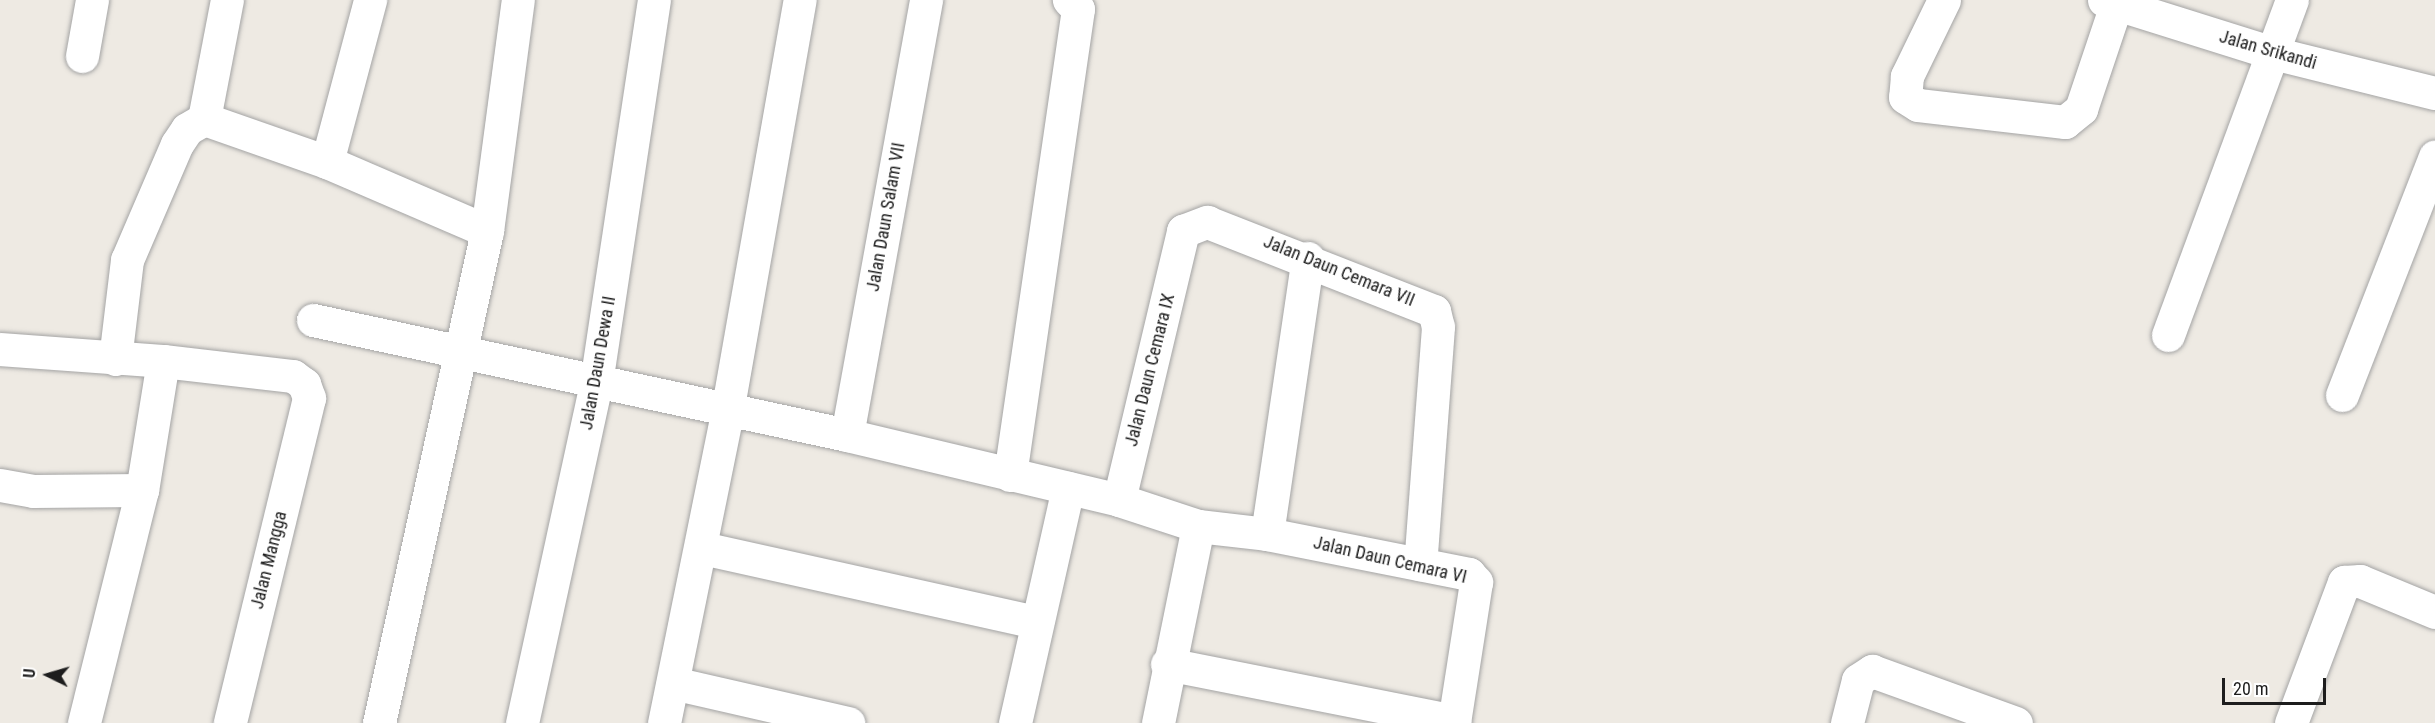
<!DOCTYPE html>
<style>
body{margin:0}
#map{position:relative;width:2435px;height:723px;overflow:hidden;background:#eeeae3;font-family:"Roboto Condensed",sans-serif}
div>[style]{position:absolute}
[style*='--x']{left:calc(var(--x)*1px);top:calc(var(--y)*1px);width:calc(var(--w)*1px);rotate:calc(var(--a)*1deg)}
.roads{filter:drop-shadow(0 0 2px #a4a4a4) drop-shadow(0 0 2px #a4a4a4)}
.street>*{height:33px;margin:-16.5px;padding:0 16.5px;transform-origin:16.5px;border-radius:16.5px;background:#fff}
span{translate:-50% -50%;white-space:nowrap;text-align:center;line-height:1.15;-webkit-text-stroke:4.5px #fff;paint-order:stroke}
.street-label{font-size:18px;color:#1d1d1d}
.north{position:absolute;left:18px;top:645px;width:60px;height:60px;-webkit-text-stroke:4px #fff;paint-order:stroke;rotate:275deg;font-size:16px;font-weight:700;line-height:24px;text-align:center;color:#1d1d1d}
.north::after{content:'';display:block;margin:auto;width:21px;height:27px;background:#1d1d1d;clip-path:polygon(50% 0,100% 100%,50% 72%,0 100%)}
.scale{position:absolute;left:2222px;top:678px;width:104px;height:27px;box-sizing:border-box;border:3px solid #1d1d1d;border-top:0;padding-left:8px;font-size:18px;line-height:21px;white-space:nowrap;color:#1d1d1d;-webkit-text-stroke:4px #fff;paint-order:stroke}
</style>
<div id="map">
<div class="roads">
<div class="street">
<i style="--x:1944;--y:0;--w:85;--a:116"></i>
<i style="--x:1907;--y:76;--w:21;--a:95"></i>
<i style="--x:1905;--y:97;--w:15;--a:32"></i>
<i style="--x:1918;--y:105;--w:148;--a:6.6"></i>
<i style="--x:2065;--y:122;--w:21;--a:-39"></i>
<i style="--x:2081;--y:109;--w:110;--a:-71.4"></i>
<i style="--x:2104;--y:0;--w:177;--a:17.4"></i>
<i style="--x:2273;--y:53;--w:167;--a:13.9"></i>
<i style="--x:82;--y:56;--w:57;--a:-79.9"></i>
<i style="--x:204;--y:119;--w:121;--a:-79.1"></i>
<i style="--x:327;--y:162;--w:168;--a:-75.1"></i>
<i style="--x:313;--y:320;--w:546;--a:12.15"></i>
<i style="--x:847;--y:435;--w:280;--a:13.4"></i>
<i style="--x:1119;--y:500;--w:83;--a:18.2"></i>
<i style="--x:1198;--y:526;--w:69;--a:6.6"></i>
<i style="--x:1267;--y:534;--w:206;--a:11.2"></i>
<i style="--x:1469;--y:574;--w:11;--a:49"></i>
<i style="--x:1476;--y:582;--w:143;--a:98.9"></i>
<i style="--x:2168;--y:335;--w:357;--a:-69.7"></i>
<i style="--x:0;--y:349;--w:163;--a:4.2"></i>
<i style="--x:163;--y:361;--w:131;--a:99.2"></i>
<i style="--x:115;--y:359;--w:100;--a:-83.1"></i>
<i style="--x:127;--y:260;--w:126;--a:-66.7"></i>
<i style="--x:177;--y:144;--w:18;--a:-56"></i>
<i style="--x:187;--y:129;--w:20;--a:-30"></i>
<i style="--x:204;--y:119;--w:130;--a:19.3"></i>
<i style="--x:327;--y:162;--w:174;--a:23.3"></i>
<i style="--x:163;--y:361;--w:131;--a:6.6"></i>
<i style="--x:293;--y:376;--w:14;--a:36"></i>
<i style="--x:304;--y:384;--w:15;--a:70"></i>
<i style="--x:309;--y:398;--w:334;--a:103.7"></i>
<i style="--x:2342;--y:395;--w:256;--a:-68.7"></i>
<i style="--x:847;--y:435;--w:442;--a:-79.7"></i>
<i style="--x:1010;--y:475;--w:471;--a:-81.7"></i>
<i style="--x:1078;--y:9;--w:13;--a:-135"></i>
<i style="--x:0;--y:485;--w:34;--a:10"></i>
<i style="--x:33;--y:491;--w:109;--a:-0.5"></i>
<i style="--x:142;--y:490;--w:240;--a:104"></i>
<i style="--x:1119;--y:500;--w:277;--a:-76.6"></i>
<i style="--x:1183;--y:231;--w:26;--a:-21"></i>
<i style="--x:1207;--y:222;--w:244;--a:21.4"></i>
<i style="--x:1434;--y:311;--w:16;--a:76"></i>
<i style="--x:1438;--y:327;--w:238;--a:94.3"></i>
<i style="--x:1267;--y:534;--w:279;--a:-81.6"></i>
<i style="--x:702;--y:548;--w:343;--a:12.5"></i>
<i style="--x:1167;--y:664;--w:293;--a:11.2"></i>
<i style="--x:673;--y:683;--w:180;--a:12.9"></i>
<i style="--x:379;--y:723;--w:504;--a:-77.62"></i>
<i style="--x:487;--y:231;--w:233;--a:-82.4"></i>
<i style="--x:522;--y:723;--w:348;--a:-77.7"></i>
<i style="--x:596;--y:383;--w:387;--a:-81.4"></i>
<i style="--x:664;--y:723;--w:317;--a:-78.5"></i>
<i style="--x:727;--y:412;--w:418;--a:-80"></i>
<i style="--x:1015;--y:723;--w:241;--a:-77.3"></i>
<i style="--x:1158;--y:723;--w:201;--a:-78.5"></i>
<i style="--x:1847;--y:723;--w:44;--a:-75.7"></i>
<i style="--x:1858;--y:680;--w:17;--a:-33"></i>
<i style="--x:1872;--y:671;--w:153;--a:19.9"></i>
<i style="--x:2291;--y:723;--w:151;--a:-69.4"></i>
<i style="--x:2344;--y:582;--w:16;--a:-4"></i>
<i style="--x:2360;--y:581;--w:81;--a:22.5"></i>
</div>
</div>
<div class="street-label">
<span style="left:2268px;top:50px;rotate:16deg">Jalan Srikandi</span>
<span style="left:886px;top:217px;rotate:-80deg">Jalan Daun Salam VII</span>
<span style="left:1339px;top:271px;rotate:22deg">Jalan Daun Cemara VII</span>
<span style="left:598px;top:363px;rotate:-80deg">Jalan Daun Dewa II</span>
<span style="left:1150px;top:370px;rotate:-76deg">Jalan Daun Cemara IX</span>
<span style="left:269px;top:560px;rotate:-76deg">Jalan Mangga</span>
<span style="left:1390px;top:560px;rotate:13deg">Jalan Daun Cemara VI</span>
</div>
<div class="north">U</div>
<div class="scale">20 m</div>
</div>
